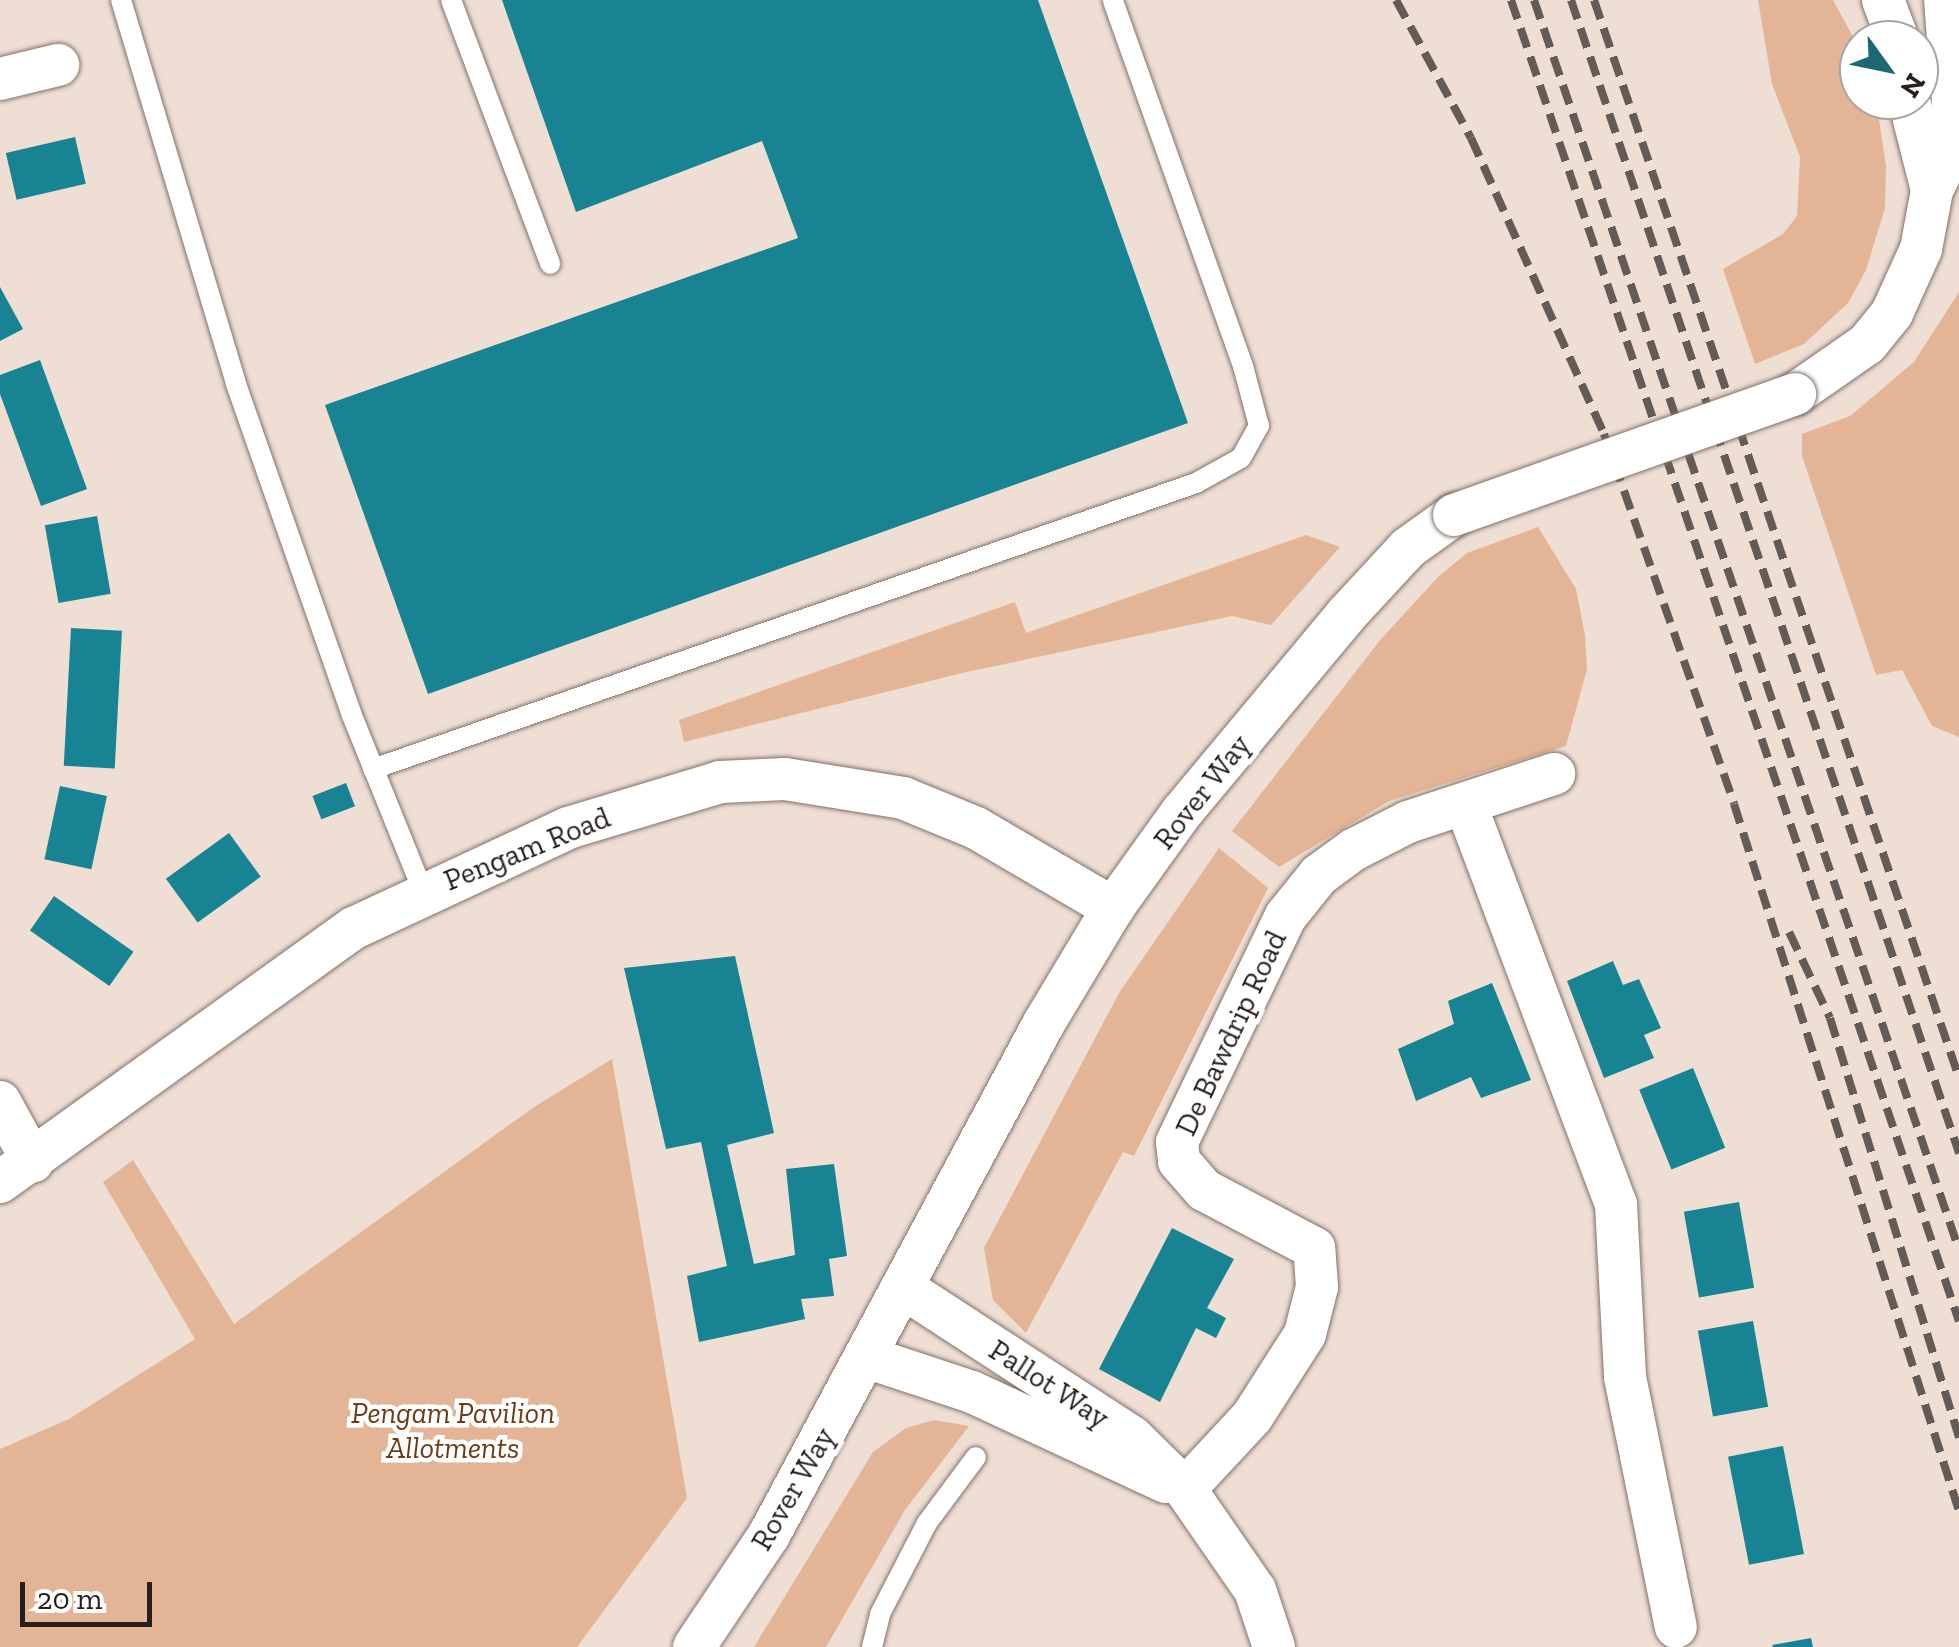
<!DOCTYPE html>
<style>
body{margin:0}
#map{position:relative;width:1959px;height:1647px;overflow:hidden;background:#efded4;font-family:"Zilla Slab",serif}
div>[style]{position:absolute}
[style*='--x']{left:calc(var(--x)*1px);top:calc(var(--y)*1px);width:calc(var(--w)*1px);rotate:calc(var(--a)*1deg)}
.green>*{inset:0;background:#e3b496}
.building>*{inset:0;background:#188392;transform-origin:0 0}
.roads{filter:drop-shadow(0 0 2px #817269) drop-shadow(0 0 2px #817269)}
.lane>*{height:20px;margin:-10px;padding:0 10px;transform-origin:10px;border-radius:10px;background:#fff}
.street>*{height:42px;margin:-21px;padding:0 21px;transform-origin:21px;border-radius:21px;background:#fff}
.rail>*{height:8px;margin-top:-4px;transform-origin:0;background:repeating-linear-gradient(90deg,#655b56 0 20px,transparent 0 30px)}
.bridges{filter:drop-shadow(0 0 2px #817269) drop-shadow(0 0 2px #817269)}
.street-bridge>*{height:42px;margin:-21px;padding:0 21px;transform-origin:21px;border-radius:21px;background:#fff}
span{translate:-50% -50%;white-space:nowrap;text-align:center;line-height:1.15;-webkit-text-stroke:9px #fff;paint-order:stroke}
.street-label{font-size:30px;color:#261f1c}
.park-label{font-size:30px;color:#6e3b16;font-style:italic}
.north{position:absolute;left:1839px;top:20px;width:100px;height:100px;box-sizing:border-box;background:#fff;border:2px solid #a8a5a4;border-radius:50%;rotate:123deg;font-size:28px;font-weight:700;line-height:40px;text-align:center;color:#261f1c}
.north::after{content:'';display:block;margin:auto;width:35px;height:45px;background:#1e6874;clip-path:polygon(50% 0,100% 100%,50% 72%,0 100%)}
.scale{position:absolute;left:20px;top:1582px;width:132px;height:45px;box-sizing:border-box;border:5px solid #261f1c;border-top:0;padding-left:12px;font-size:30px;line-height:35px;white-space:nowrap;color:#261f1c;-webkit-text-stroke:8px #fff;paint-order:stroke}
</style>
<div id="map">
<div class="green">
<i style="clip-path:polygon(1758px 0,1833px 0,1859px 48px,1859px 100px,1876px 100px,1886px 166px,1885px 208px,1866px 270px,1848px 303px,1804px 344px,1755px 364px,1723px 269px,1783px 234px,1797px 216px,1800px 157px,1772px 84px)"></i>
<i style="clip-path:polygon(1959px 292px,1959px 737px,1932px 726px,1902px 670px,1876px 675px,1802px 456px,1802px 434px,1850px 416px,1914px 362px)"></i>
<i style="clip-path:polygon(1538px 527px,1576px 589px,1585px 635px,1587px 669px,1566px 746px,1389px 801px,1279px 867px,1232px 831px,1381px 639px,1438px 577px,1467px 553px)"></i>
<i style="clip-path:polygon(1306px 535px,1340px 547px,1271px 625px,1232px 616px,962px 673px,684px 742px,679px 720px,1015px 602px,1026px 633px)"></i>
<i style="clip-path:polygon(1219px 848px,1268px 888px,1134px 1156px,1123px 1152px,1026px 1333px,993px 1300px,984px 1248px,1119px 993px)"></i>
<i style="clip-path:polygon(612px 1059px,687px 1498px,577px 1647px,0 1647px,0 1449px,69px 1419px,195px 1339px,103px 1182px,133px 1160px,234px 1324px,534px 1107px)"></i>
<i style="clip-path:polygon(934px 1420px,969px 1426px,905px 1510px,826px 1647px,754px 1647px,873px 1452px,906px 1428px)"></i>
</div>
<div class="building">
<i style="clip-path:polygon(502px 0,1038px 0,1188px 423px,428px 694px,325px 405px,798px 238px,762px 141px,576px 212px)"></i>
<i style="left:75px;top:137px;width:48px;height:71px;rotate:77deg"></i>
<i style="clip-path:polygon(0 287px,23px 329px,0 341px)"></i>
<i style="clip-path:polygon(40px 360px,87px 489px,41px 506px,0 394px,0 375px)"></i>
<i style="left:97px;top:516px;width:79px;height:53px;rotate:80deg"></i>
<i style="left:71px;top:628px;width:51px;height:138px;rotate:3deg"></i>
<i style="left:346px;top:783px;width:25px;height:36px;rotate:69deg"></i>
<i style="left:60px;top:786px;width:48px;height:75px;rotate:12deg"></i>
<i style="left:229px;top:833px;width:54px;height:78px;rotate:54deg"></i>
<i style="left:54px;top:896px;width:97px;height:42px;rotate:35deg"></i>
<i style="clip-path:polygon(735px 956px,774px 1133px,727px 1145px,754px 1264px,795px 1255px,786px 1169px,834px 1164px,847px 1256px,829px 1259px,834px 1296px,801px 1299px,805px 1319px,699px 1342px,687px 1276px,727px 1266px,701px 1142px,666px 1149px,624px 968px)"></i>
<i style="clip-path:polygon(1613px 961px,1623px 985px,1639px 979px,1661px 1028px,1644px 1035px,1654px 1058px,1604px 1078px,1567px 981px)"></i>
<i style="clip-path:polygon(1492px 983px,1531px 1080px,1481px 1098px,1471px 1077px,1416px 1101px,1398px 1049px,1454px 1024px,1448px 1001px)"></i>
<i style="left:1693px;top:1068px;width:86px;height:58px;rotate:68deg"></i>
<i style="left:1739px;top:1202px;width:87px;height:56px;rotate:80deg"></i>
<i style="clip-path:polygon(1172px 1228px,1234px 1259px,1207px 1308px,1226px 1318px,1216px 1338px,1196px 1328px,1160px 1402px,1099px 1369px)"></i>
<i style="left:1753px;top:1321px;width:87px;height:56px;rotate:80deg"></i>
<i style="left:1783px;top:1446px;width:110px;height:56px;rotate:79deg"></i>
<i style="clip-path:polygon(1811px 1638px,1813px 1647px,1773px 1647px,1772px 1645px)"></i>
</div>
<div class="roads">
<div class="lane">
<i style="--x:121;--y:0;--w:401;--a:73.3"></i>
<i style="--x:236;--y:384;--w:349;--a:70.7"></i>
<i style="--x:351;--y:713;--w:192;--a:68"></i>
<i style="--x:451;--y:0;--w:282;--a:69.4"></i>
<i style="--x:373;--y:769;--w:871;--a:-19.16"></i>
<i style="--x:1196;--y:483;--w:51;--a:-29.1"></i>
<i style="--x:1241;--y:458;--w:37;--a:-61"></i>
<i style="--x:1259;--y:426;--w:62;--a:-104.9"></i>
<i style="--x:1243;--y:366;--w:388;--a:-109.6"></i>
<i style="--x:872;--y:1647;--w:34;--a:-76"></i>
<i style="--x:880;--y:1614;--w:102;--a:-62.7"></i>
<i style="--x:927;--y:1523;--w:82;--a:-53.4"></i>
</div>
<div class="street">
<i style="--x:1883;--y:0;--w:43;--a:69.4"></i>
<i style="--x:0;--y:79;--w:60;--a:-13.6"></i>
<i style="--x:1909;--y:100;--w:93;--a:75.7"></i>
<i style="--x:1795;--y:394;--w:88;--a:-34.8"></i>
<i style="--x:1867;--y:344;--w:40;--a:-51"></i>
<i style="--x:1892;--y:313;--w:70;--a:-65.6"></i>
<i style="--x:1921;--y:249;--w:60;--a:-79.4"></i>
<i style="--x:1932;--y:190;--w:54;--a:-63.4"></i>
<i style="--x:1956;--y:142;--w:142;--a:-94.4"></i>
<i style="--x:1467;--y:808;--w:423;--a:69.4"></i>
<i style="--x:1616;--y:1204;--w:173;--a:87"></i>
<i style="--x:1625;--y:1377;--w:255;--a:78.5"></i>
<i style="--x:0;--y:1102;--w:68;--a:61.2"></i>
<i style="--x:0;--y:1182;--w:436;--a:-35.7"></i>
<i style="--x:354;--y:928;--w:236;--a:-25"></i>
<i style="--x:568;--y:828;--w:159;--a:-16.8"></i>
<i style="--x:720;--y:782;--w:65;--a:-2.6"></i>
<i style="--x:785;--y:779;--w:120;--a:9.1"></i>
<i style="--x:903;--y:798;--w:79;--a:22.3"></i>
<i style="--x:976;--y:828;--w:159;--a:30.3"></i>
<i style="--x:905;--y:1289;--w:271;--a:33.1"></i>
<i style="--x:1132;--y:1437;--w:74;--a:44.5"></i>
<i style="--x:1185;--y:1489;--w:123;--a:55.3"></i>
<i style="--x:1255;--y:1590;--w:60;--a:71.6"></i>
<i style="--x:869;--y:1358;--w:108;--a:18.3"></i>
<i style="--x:972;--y:1392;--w:214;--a:24.9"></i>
<i style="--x:1185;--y:1489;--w:98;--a:-47.1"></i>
<i style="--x:1252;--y:1417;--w:98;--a:-57.4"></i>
<i style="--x:1305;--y:1334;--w:49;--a:-75.7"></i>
<i style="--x:1317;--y:1287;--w:39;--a:-94"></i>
<i style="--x:1314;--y:1248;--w:124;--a:-152.2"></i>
<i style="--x:1204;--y:1190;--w:38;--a:-131"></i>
<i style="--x:1179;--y:1161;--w:19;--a:-96"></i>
<i style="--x:1177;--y:1142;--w:251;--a:-64.3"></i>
<i style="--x:1286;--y:916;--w:53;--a:-51.2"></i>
<i style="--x:1319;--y:875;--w:42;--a:-36.3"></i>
<i style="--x:1353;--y:850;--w:62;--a:-27"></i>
<i style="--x:1408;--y:822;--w:154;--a:-18.2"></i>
<i style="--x:694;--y:1647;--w:135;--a:-56.2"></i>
<i style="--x:769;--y:1535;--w:581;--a:-61.76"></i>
<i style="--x:1044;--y:1023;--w:134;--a:-59"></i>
<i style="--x:1113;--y:908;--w:118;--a:-54.3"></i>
<i style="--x:1182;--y:812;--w:256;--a:-50.2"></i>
<i style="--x:1346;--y:615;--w:91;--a:-47.2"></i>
<i style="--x:1408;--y:548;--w:57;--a:-35.7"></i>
</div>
</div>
<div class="rail">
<i style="--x:1396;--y:0;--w:157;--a:61.5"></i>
<i style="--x:1471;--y:138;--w:325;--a:65.8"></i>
<i style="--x:1604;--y:434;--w:392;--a:70.6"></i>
<i style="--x:1734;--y:804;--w:742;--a:72.35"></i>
<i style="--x:1511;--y:0;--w:1395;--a:71.27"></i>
<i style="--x:1534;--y:0;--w:1320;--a:71.22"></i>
<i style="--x:1571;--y:0;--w:1217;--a:71.4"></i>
<i style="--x:1594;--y:0;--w:1138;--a:71.29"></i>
<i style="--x:1789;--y:932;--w:95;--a:64.5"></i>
<i style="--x:1830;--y:1018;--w:439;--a:72.9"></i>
</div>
<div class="bridges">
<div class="street-bridge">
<i style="--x:1454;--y:515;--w:362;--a:-19.5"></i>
</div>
</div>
<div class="street-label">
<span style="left:1202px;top:792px;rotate:-52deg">Rover Way</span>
<span style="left:527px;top:849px;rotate:-22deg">Pengam Road</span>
<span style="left:1231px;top:1033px;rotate:-65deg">De Bawdrip Road</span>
<span style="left:1049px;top:1384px;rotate:33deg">Pallot Way</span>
<span style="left:793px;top:1489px;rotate:-60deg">Rover Way</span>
</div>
<div class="park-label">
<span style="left:453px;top:1430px">Pengam Pavilion<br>Allotments</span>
</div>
<div class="north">N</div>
<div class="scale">20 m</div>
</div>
